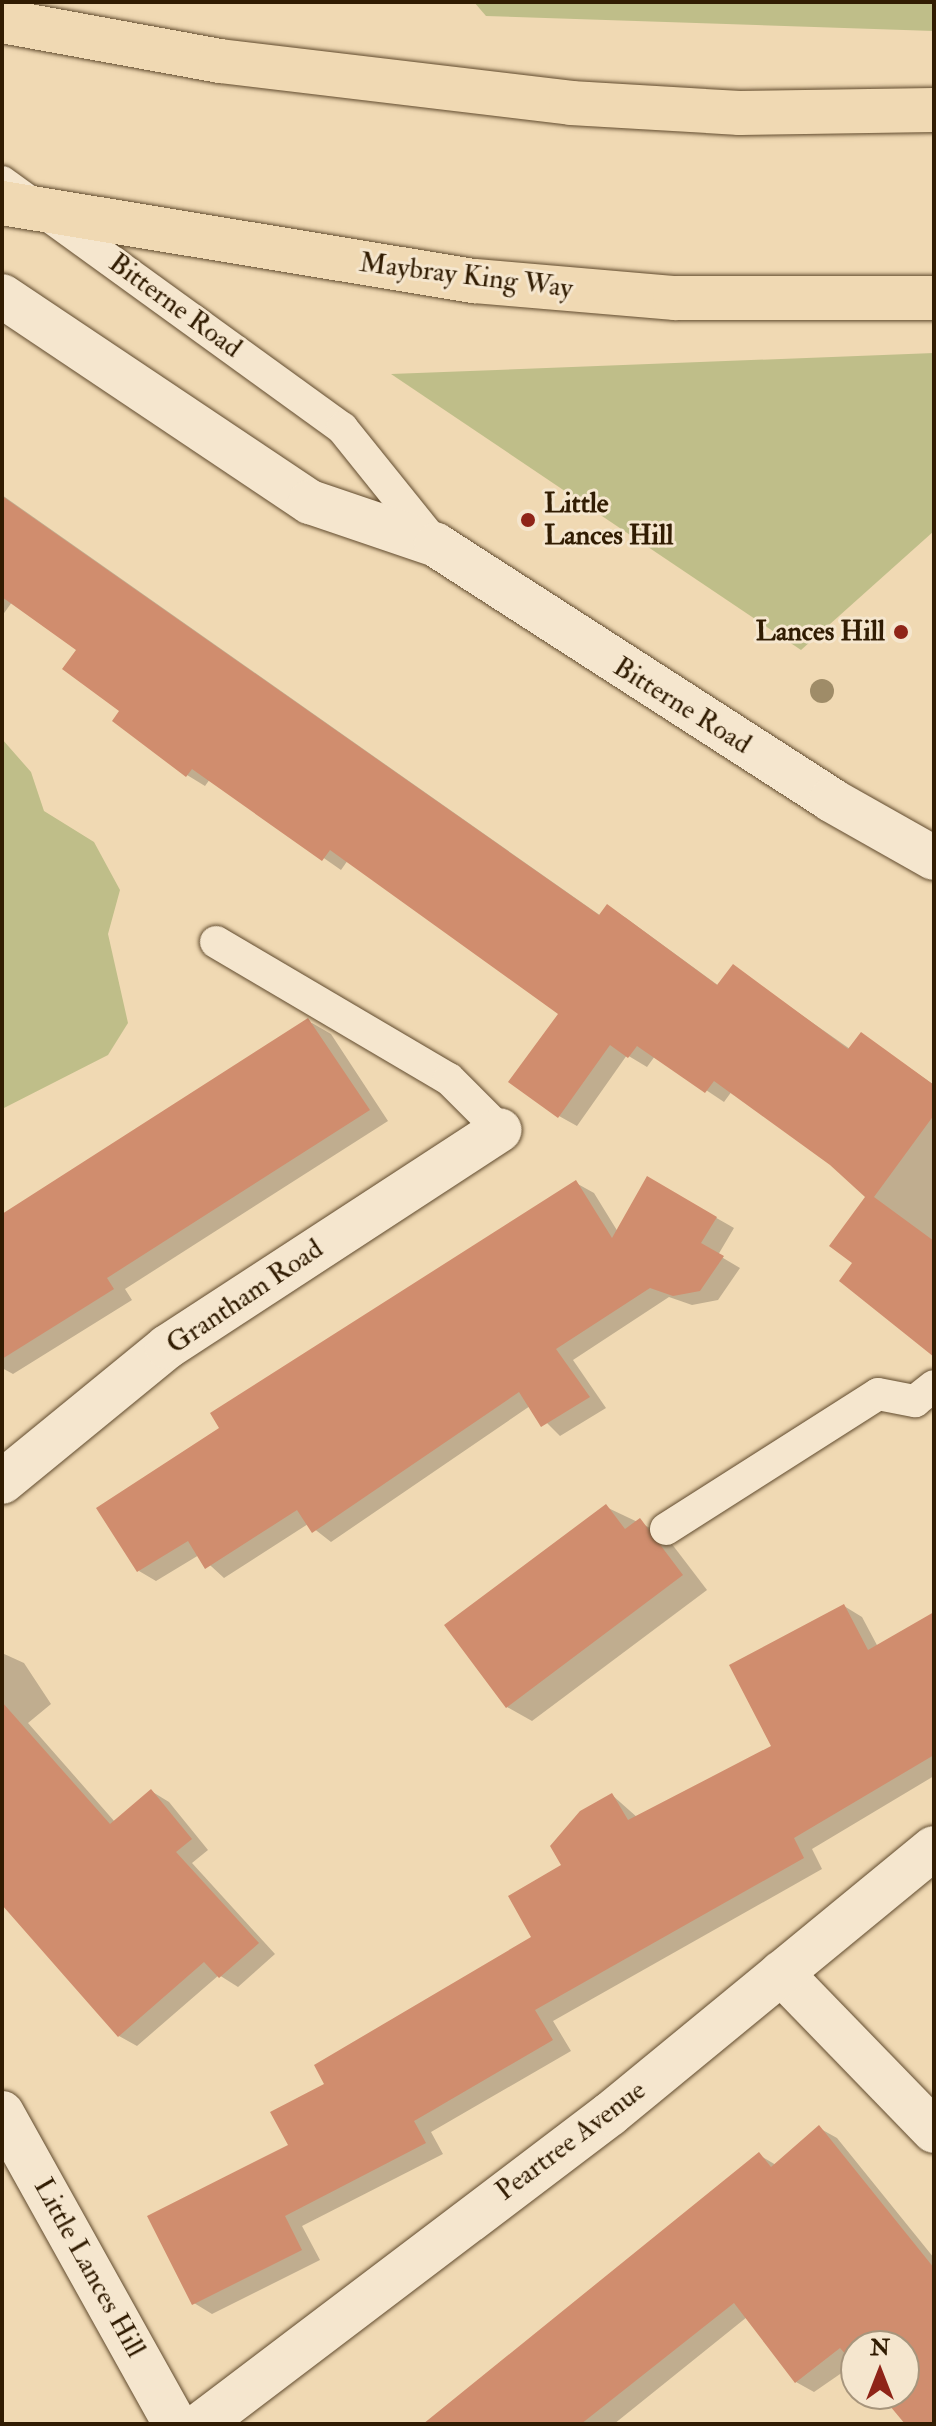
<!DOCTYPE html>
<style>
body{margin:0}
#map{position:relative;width:936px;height:2426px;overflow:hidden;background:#f0d9b3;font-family:"IM FELL Double Pica",serif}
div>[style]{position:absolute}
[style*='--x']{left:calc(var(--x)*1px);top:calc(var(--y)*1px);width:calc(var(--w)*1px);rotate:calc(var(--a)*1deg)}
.green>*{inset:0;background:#bfbe89}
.shadow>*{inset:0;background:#0003}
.building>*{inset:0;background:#d08d6e}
.roads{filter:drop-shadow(0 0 2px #614b2e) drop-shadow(0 0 2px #614b2e)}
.service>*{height:32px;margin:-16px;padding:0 16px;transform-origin:16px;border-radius:16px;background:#f5e6ce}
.minor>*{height:44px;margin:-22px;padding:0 22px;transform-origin:22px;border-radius:22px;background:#f5e6ce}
.tertiary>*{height:44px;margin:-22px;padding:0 22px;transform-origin:22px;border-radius:22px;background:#f5e6ce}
.primary>*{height:44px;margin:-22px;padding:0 22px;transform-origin:22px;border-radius:22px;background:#f0d9b3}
.trees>*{width:24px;height:24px;margin:-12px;border-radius:50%;background:#9f8c68}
.dots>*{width:22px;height:22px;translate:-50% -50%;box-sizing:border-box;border:4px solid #f5e6ce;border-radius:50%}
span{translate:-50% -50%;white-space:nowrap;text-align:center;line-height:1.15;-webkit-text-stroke:6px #f5e6ce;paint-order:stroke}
.street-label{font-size:28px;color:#311c02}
.poi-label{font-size:28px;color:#311c02;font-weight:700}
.left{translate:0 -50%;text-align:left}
.right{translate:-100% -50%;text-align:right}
.frame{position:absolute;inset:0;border:4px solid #311c02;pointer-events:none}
.north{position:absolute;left:840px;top:2330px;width:80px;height:80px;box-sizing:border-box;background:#f5e6ce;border:2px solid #a7957c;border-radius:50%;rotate:0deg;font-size:22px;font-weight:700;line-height:32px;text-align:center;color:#311c02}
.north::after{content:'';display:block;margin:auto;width:28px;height:36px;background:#8f2418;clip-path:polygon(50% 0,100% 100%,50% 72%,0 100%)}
</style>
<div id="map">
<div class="green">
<i style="clip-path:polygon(474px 2px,934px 2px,934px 31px,486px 16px)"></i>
<i style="clip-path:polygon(934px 353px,934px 531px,801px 650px,391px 374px)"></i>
<i style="clip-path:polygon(2px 739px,31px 772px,44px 811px,94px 842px,120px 890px,108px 934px,128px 1023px,108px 1055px,2px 1109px)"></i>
</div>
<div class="shadow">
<i style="clip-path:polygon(2px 495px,601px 916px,608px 907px,626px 918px,719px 986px,733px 967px,850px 1049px,861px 1034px,934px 1085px,934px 1354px,855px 1263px,867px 1197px,832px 1164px,732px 1091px,724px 1102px,655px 1056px,647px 1067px,627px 1055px,577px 1126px,559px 1116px,560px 1014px,348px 860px,341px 870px,210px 779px,205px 786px,187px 775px,122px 710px,78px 649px,12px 602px,2px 616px)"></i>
<i style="clip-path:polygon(312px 1023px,331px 1034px,388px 1121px,125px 1289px,132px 1300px,13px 1374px,2px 1368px,2px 1225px,77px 1168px)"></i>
<i style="clip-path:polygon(648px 1179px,734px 1228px,718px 1255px,740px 1268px,718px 1300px,692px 1305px,669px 1297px,573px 1360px,606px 1408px,560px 1436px,530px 1406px,331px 1542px,308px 1524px,224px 1578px,199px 1555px,156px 1581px,139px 1571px,222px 1428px,576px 1183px,594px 1193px,618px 1232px)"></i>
<i style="clip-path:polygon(606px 1507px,665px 1535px,707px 1590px,532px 1721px,507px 1707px)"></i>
<i style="clip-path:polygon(844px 1606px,862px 1617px,878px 1647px,934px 1614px,934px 1776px,812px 1849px,822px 1869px,553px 2021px,571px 2051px,431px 2132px,443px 2154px,302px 2226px,320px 2260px,212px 2314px,194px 2303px,327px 2085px,533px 1938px,563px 1866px,612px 1795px,638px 1818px,774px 1747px)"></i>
<i style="clip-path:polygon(2px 1653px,24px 1663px,51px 1704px,28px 1723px,115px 1822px,151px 1791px,169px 1802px,208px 1850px,192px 1863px,275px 1954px,238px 1987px,219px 1975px,137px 2046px,119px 2036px,2px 1855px)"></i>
<i style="clip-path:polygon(819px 2128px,837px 2138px,934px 2258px,934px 2424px,907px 2424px,882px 2394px,904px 2394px,904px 2346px,856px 2346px,856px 2363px,814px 2392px,796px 2382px,747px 2317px,614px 2424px,424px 2424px,759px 2155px,776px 2165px)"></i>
</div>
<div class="building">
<i style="clip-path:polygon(2px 496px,599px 915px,607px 904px,717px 985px,733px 964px,848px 1049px,861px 1032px,934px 1085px,934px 1115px,874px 1197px,934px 1241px,934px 1357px,839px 1281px,852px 1263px,829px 1246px,865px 1197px,830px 1165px,714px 1081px,705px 1093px,637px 1046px,628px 1058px,610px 1045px,558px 1118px,508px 1082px,558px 1014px,330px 850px,322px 861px,192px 769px,186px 777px,112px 721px,119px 711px,62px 669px,76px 650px,2px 597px)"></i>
<i style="clip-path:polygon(308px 1018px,370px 1110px,107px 1278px,114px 1289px,2px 1359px,2px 1214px)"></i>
<i style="clip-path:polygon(647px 1176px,717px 1217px,701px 1243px,724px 1256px,700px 1291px,673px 1296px,650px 1288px,556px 1349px,590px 1397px,541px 1427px,519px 1392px,312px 1533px,297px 1510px,205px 1569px,188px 1541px,137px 1572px,96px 1508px,219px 1428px,210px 1413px,576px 1180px,612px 1238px)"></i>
<i style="clip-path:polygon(606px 1504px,625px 1529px,640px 1518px,683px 1575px,506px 1708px,444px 1625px)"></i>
<i style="clip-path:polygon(844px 1604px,868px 1650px,934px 1612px,934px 1755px,794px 1838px,804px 1858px,535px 2010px,553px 2040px,414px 2121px,426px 2143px,285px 2216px,302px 2250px,192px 2305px,147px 2216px,288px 2145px,270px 2112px,324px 2084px,314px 2065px,531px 1937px,508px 1896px,561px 1865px,550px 1846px,580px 1811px,612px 1793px,628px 1820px,771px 1746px,729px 1665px)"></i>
<i style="clip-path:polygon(2px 1702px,110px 1824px,151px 1789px,192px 1839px,176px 1852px,259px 1943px,219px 1978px,204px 1962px,118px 2037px,2px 1905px)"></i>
<i style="clip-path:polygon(819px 2125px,934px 2268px,934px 2424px,905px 2424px,880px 2394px,904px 2394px,904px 2346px,856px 2346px,856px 2366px,840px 2348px,795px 2383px,734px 2303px,581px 2424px,423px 2424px,759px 2152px,771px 2167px)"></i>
</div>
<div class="roads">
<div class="service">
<i style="--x:2;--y:182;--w:420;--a:35.9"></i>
<i style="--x:342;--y:428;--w:150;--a:51.2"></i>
<i style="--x:216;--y:942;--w:270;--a:30.5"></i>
<i style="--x:449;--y:1079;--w:72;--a:45"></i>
<i style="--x:666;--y:1529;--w:251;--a:-32.5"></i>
<i style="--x:878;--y:1394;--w:38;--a:11"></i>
<i style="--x:915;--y:1401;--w:24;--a:-38"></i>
</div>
<div class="minor">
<i style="--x:2;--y:296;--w:371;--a:33.8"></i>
<i style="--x:310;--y:502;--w:133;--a:18.8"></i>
<i style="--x:436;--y:545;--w:470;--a:32.8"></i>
<i style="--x:831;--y:800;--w:118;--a:29.4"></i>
<i style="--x:2;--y:1482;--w:213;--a:-39.3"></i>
<i style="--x:167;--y:1347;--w:397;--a:-33.1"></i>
<i style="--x:781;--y:1973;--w:220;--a:45.9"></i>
<i style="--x:2;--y:2113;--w:356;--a:60.9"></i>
</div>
<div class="tertiary">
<i style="--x:201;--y:2424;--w:513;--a:-37.16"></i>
<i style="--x:610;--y:2114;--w:419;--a:-39.4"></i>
</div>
<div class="primary">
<i style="--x:2;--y:21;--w:222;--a:10.4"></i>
<i style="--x:220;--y:61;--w:354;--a:6.8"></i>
<i style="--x:571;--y:103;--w:169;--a:3.4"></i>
<i style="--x:740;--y:113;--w:194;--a:-0.9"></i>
<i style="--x:2;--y:203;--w:479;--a:9.4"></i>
<i style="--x:475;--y:281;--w:201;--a:4.9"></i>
<i style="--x:675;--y:298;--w:259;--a:0"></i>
</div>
</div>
<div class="trees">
<i style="left:822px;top:691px"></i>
</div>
<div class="dots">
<i style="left:528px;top:520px;background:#8f2418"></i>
<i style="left:901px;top:632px;background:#8f2418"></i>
</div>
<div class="street-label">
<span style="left:466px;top:276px;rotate:7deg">Maybray King Way</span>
<span style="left:175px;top:306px;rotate:36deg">Bitterne Road</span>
<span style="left:682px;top:706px;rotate:32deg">Bitterne Road</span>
<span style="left:245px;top:1297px;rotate:-34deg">Grantham Road</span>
<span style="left:571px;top:2141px;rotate:-37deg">Peartree Avenue</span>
<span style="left:89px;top:2268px;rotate:61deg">Little Lances Hill</span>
</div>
<div class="poi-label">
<span class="left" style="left:544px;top:520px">Little<br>Lances Hill</span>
<span class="right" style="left:885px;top:632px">Lances Hill</span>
</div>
<div class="frame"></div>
<div class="north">N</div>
</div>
